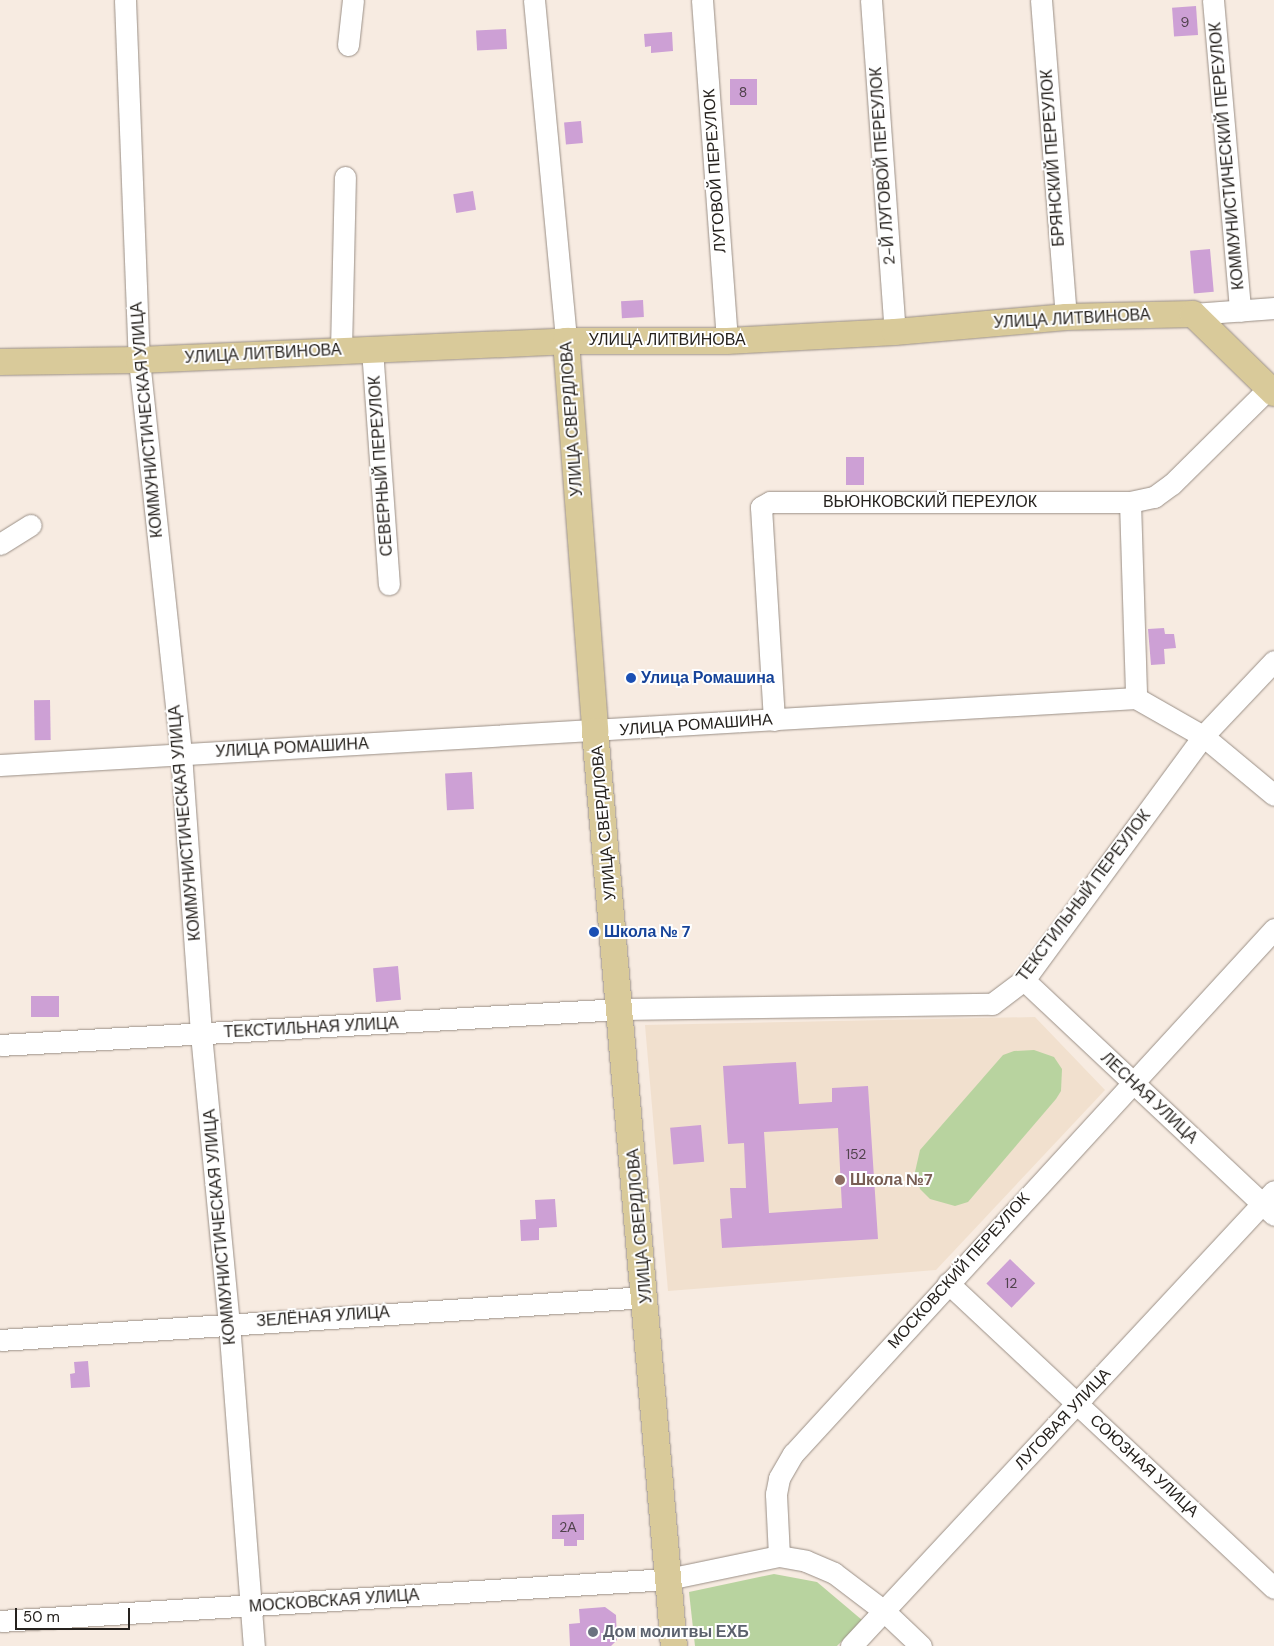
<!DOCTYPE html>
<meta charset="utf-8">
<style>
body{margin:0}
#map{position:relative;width:1274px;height:1646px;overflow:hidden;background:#f7ebe1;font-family:"DM Sans",sans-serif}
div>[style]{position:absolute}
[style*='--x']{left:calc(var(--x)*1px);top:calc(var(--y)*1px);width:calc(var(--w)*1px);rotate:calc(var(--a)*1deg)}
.education>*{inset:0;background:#f1e0ce}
.green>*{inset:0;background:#b8d39f}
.building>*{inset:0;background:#cda0d5;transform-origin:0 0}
.roads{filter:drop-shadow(0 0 1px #9a8f86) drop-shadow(0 0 1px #9a8f86)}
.minor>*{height:21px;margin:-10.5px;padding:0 10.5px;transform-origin:10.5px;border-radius:10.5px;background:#fff}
.major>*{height:26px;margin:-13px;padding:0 13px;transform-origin:13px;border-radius:13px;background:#d9ca9a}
.dots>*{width:14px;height:14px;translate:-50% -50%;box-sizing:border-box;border:2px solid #fff;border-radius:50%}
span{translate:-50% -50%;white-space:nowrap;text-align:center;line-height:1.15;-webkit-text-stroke:4px #fff;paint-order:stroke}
.number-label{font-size:14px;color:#50424c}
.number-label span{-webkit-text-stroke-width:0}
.street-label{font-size:16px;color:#26221e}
.transit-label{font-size:16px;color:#164399;font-weight:700}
.left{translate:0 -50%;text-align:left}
.education-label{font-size:16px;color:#785e54;font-weight:700}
.worship-label{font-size:16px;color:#5b616d;font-weight:700}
.scale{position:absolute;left:15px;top:1608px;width:115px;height:22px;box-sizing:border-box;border:2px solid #26221e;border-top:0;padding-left:6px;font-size:15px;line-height:18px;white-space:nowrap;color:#26221e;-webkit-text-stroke:4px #fff;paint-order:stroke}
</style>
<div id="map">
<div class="education">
<i style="clip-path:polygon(1035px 1017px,1105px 1090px,936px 1270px,668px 1291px,645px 1025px)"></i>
</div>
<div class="green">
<i style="clip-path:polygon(1034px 1050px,1054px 1057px,1062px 1069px,1061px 1091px,1056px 1099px,968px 1202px,955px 1206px,930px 1199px,920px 1189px,915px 1172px,920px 1150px,1003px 1055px,1014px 1051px)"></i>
<i style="clip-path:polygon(774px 1574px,817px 1582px,862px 1620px,837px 1646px,695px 1646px,689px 1592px)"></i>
</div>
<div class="building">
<i style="left:1196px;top:6px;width:29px;height:24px;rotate:86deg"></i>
<i style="left:506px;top:29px;width:20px;height:30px;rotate:87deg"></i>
<i style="clip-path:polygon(672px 32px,673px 51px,651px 53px,651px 46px,645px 47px,644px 34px)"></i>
<i style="left:730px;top:79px;width:27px;height:26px"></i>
<i style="left:581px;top:121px;width:22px;height:17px;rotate:85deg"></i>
<i style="left:473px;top:191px;width:19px;height:20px;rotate:81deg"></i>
<i style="left:1210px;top:249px;width:43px;height:20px;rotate:85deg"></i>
<i style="left:643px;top:300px;width:17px;height:22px;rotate:87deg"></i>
<i style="left:846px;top:457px;width:18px;height:28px"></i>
<i style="clip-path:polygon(1164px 628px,1165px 634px,1174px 634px,1176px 648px,1164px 649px,1165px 664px,1151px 665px,1148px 629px)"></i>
<i style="left:50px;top:700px;width:40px;height:16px;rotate:89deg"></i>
<i style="left:472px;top:772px;width:37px;height:27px;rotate:87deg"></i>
<i style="left:398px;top:966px;width:34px;height:25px;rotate:85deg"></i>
<i style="left:59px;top:996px;width:21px;height:28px;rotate:90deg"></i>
<i style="clip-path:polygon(evenodd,796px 1062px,799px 1104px,832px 1102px,832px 1088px,868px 1086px,878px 1239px,722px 1248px,720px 1219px,732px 1218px,730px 1188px,746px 1188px,744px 1143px,728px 1144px,723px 1066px,796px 1062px,838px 1128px,842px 1208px,769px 1213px,764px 1132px,838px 1128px)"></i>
<i style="left:701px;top:1125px;width:37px;height:31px;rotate:85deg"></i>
<i style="clip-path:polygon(555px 1199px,557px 1227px,539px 1228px,539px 1240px,521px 1241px,520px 1220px,536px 1219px,535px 1200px)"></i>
<i style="left:1010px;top:1259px;width:35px;height:34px;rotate:44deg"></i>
<i style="clip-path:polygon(88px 1361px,90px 1387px,71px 1388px,70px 1374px,75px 1373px,74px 1362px)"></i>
<i style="clip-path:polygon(584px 1514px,584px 1540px,577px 1540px,577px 1546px,564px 1546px,564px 1539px,552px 1539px,552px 1515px)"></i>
<i style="clip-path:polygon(605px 1607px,616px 1615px,617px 1640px,611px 1646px,570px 1646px,569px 1624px,580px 1623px,579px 1609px)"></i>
</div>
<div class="roads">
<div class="minor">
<i style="--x:125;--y:0;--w:360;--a:87.8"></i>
<i style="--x:139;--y:360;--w:396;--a:83.9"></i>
<i style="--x:181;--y:754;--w:281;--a:85.9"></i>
<i style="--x:201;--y:1034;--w:290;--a:84.5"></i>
<i style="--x:229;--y:1323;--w:324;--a:85.6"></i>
<i style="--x:534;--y:0;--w:342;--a:84.6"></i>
<i style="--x:702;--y:0;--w:342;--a:85.8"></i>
<i style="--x:871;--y:0;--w:333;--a:85.9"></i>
<i style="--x:1041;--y:0;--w:318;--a:85.5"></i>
<i style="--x:1213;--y:0;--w:312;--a:85"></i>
<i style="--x:348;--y:45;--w:45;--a:-83.7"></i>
<i style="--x:1193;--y:314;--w:81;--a:-4.2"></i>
<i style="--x:372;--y:349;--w:236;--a:85.9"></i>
<i style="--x:341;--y:350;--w:173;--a:-88.7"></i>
<i style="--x:1130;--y:502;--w:196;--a:88.2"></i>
<i style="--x:0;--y:544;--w:36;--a:-32"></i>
<i style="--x:774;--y:720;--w:213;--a:-93.5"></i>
<i style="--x:761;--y:507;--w:10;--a:-29"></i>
<i style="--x:770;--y:502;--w:360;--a:0"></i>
<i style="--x:1130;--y:502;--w:25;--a:-12"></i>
<i style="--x:1154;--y:497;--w:22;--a:-36"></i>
<i style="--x:1172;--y:484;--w:136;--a:-44.7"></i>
<i style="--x:0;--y:765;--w:1138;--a:-3.38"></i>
<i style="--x:1136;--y:698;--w:77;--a:29.6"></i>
<i style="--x:1203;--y:736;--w:92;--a:39.7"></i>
<i style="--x:1024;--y:980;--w:343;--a:43.2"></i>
<i style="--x:0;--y:1045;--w:622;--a:-3.32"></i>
<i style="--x:621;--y:1009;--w:371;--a:-0.8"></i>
<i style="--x:992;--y:1004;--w:40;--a:-37"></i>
<i style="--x:1024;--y:980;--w:303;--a:-53.7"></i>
<i style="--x:1203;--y:736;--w:103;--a:-46.6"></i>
<i style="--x:948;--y:1283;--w:446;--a:43.1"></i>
<i style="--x:0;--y:1340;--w:647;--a:-3.81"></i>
<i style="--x:779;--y:1556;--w:27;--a:10"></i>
<i style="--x:806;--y:1561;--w:30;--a:23"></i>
<i style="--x:834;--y:1573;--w:63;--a:37.2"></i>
<i style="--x:884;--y:1611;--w:51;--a:43.4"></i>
<i style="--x:0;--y:1621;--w:669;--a:-3.6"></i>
<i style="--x:668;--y:1579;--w:113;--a:-11.7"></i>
<i style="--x:779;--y:1556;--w:62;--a:-92.8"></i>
<i style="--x:776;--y:1494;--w:16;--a:-79"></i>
<i style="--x:779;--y:1478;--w:28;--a:-60"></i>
<i style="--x:793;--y:1454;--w:712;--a:-47.5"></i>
<i style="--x:851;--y:1646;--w:621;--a:-47.09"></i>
</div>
<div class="major">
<i style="--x:566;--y:341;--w:391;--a:85.7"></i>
<i style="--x:595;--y:731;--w:918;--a:85.07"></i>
<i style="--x:0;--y:362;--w:139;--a:-0.8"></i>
<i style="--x:139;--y:360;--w:427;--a:-2.5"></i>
<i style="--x:566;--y:341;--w:161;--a:0"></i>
<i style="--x:727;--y:341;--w:168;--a:-3.1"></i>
<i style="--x:895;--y:332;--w:172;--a:-5"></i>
<i style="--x:1066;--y:317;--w:127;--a:-1.4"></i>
<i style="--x:1193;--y:314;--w:113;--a:44.3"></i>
</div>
</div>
<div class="dots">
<i style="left:631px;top:678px;background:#1a4fb4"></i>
<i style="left:594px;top:932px;background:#1a4fb4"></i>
<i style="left:840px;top:1180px;background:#8d6e63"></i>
<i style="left:593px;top:1632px;background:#6b7280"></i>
</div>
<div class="number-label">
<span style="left:1185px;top:22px">9</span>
<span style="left:743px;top:92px">8</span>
<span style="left:856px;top:1154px">152</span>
<span style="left:1011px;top:1283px">12</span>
<span style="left:568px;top:1527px">2А</span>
</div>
<div class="street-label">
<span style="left:1227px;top:156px;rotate:-95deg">КОММУНИСТИЧЕСКИЙ ПЕРЕУЛОК</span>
<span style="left:1053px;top:158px;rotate:-94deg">БРЯНСКИЙ ПЕРЕУЛОК</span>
<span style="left:883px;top:166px;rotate:-94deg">2-Й ЛУГОВОЙ ПЕРЕУЛОК</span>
<span style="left:715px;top:171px;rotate:-94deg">ЛУГОВОЙ ПЕРЕУЛОК</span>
<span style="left:1072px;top:319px;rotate:-3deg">УЛИЦА ЛИТВИНОВА</span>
<span style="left:667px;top:340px">УЛИЦА ЛИТВИНОВА</span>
<span style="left:263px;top:354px;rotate:-3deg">УЛИЦА ЛИТВИНОВА</span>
<span style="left:572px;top:419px;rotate:-94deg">УЛИЦА СВЕРДЛОВА</span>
<span style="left:147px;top:420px;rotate:-95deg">КОММУНИСТИЧЕСКАЯ УЛИЦА</span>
<span style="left:381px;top:466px;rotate:-94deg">СЕВЕРНЫЙ ПЕРЕУЛОК</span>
<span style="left:930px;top:502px">ВЬЮНКОВСКИЙ ПЕРЕУЛОК</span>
<span style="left:696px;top:725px;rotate:-4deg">УЛИЦА РОМАШИНА</span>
<span style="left:292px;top:748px;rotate:-3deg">УЛИЦА РОМАШИНА</span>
<span style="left:185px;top:823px;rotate:-95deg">КОММУНИСТИЧЕСКАЯ УЛИЦА</span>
<span style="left:604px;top:823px;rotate:-95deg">УЛИЦА СВЕРДЛОВА</span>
<span style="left:1084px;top:896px;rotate:-53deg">ТЕКСТИЛЬНЫЙ ПЕРЕУЛОК</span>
<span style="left:311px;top:1028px;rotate:-3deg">ТЕКСТИЛЬНАЯ УЛИЦА</span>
<span style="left:1149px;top:1098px;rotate:43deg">ЛЕСНАЯ УЛИЦА</span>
<span style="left:640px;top:1226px;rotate:-95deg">УЛИЦА СВЕРДЛОВА</span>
<span style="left:220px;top:1227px;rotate:-95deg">КОММУНИСТИЧЕСКАЯ УЛИЦА</span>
<span style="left:959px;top:1271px;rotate:-48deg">МОСКОВСКИЙ ПЕРЕУЛОК</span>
<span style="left:323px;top:1317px;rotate:-4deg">ЗЕЛЁНАЯ УЛИЦА</span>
<span style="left:1063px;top:1419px;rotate:-47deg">ЛУГОВАЯ УЛИЦА</span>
<span style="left:1144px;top:1466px;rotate:43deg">СОЮЗНАЯ УЛИЦА</span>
<span style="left:334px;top:1601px;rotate:-4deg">МОСКОВСКАЯ УЛИЦА</span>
</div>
<div class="transit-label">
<span class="left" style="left:641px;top:678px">Улица Ромашина</span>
<span class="left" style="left:604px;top:932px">Школа № 7</span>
</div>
<div class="education-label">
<span class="left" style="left:850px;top:1180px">Школа №7</span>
</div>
<div class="worship-label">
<span class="left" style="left:603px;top:1632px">Дом молитвы ЕХБ</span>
</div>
<div class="scale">50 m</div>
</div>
